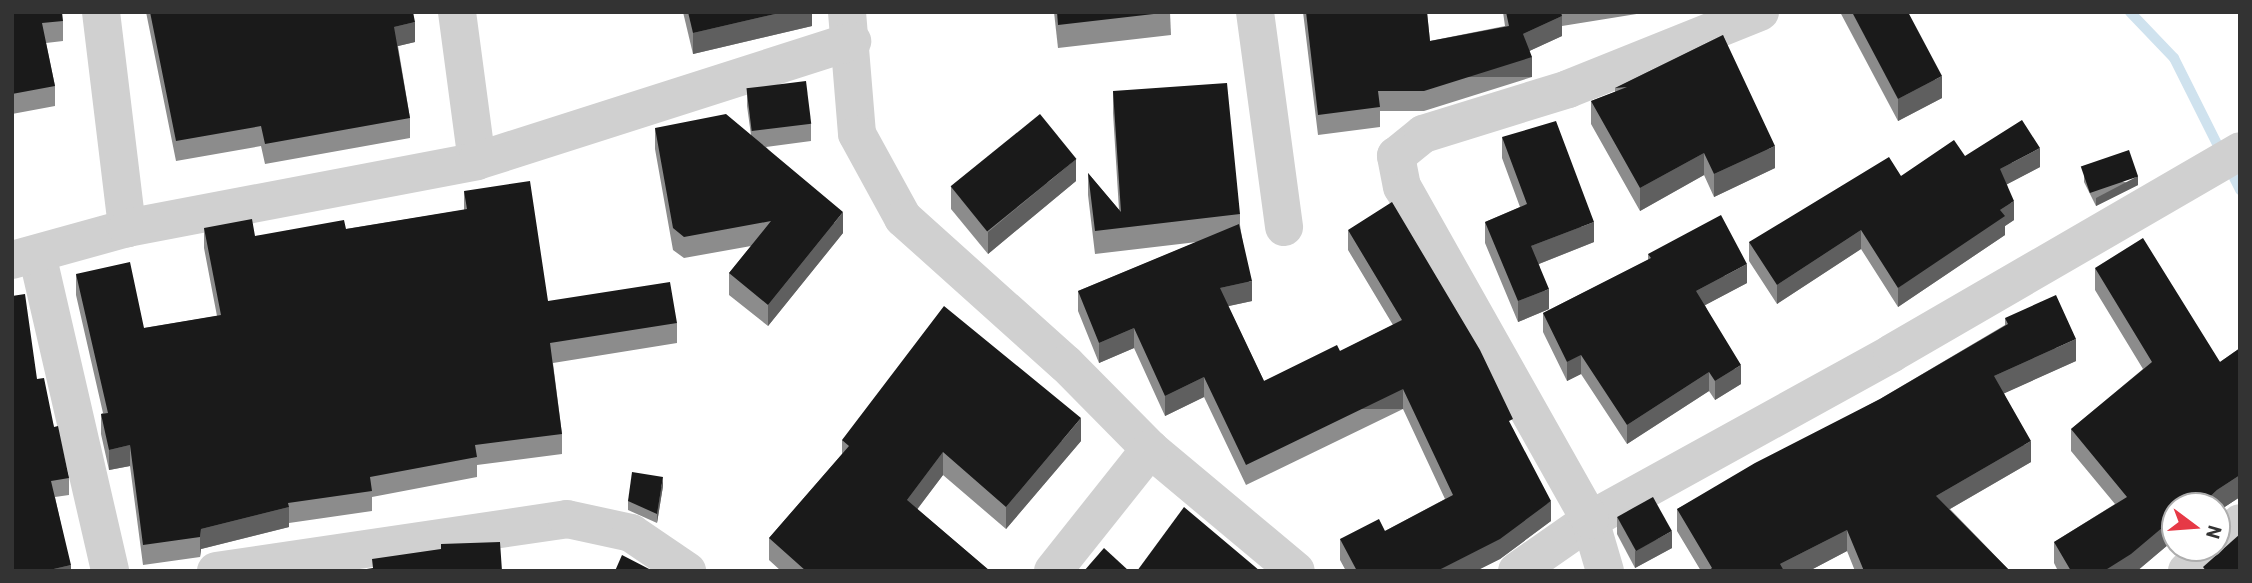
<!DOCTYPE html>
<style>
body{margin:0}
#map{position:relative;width:2252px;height:583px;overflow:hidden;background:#fff;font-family:Barlow,sans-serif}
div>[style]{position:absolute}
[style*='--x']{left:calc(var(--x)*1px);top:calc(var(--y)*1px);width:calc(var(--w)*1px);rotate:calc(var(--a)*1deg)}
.stream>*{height:10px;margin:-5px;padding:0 5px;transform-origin:5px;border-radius:5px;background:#cfe2ee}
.minor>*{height:38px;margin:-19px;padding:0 19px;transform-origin:19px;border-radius:19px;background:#d0d0d0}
.wall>*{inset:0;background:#8c8c8c}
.shaded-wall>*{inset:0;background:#5f5f5f;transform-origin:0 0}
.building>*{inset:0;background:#1a1a1a;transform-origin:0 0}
span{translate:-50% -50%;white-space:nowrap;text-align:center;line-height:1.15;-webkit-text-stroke:7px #fff;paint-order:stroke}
.frame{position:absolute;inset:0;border:14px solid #333;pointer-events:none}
.north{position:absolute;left:2161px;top:492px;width:70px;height:70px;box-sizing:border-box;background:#fff;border:2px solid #adadad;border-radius:50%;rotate:106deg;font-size:19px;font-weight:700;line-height:28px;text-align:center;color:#333}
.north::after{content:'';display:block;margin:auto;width:24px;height:32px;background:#e63946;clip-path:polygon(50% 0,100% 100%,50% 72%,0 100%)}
</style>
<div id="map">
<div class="stream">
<i style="--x:2130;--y:12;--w:64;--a:46.3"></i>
<i style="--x:2174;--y:58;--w:148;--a:63.4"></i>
</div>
<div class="minor">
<i style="--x:101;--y:12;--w:218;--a:83.1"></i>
<i style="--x:457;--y:12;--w:150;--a:82.4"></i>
<i style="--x:847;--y:12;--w:122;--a:85.3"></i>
<i style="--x:857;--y:134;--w:96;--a:61.3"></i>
<i style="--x:903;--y:218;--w:219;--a:41.9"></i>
<i style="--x:1066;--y:364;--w:120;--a:45.3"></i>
<i style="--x:1150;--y:449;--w:190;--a:39.9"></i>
<i style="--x:1255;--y:12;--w:217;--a:82.3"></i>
<i style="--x:37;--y:254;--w:325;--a:77"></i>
<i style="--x:12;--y:260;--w:119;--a:-15.5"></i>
<i style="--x:127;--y:228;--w:356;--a:-10.8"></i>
<i style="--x:477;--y:161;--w:394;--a:-17.7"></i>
<i style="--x:2217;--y:544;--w:31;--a:-42"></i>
<i style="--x:216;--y:571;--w:355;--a:-8.4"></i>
<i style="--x:567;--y:519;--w:66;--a:12.3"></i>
<i style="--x:631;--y:533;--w:68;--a:34.2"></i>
<i style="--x:1053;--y:571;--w:156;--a:-51.5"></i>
<i style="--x:1517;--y:571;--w:89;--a:-34.9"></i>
<i style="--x:1590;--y:520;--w:345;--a:-28.9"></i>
<i style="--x:1892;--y:353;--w:402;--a:-30.1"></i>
<i style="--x:1605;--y:571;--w:53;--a:-106.4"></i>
<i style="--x:1590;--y:520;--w:382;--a:-119.4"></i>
<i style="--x:1402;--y:187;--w:32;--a:-101"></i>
<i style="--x:1396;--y:156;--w:35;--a:-39"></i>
<i style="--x:1423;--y:134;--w:152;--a:-17.2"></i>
<i style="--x:1568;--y:89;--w:207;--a:-21.9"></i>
<i style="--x:2187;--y:571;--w:34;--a:-43"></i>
</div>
<div class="wall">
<i style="clip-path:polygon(12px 12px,63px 21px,63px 41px,46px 43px,55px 86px,55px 106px,12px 114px)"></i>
<i style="clip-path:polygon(146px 12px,413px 12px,415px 42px,398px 46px,410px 118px,410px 138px,265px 164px,261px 146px,176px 161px)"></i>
<i style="clip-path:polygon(683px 12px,812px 12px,812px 26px,693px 54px)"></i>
<i style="clip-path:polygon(1054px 12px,1170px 12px,1171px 35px,1058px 48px)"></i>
<i style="clip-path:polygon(1303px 12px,1427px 12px,1430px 41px,1505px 26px,1503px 12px,1649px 12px,1562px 26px,1562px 36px,1529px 51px,1532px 77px,1424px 111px,1380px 111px,1380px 127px,1318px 135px)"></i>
<i style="clip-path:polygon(1840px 12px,1908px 12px,1942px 98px,1898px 121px)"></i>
<i style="clip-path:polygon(1723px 35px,1775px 168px,1714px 197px,1704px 175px,1640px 211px,1591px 124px,1591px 101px,1615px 92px,1615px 88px)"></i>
<i style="clip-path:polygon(747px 89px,811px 124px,811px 141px,766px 147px,843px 233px,768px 326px,729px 295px,729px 273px,751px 246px,684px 258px,673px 250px,655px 149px,655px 128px,751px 135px,747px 106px)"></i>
<i style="clip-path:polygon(1113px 91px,1240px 214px,1240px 225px,1252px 301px,1228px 306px,1264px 381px,1340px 351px,1393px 325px,1348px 250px,1348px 230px,1513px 429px,1551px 521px,1500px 559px,1476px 571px,1346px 571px,1340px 560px,1340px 539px,1385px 531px,1445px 499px,1403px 409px,1246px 485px,1204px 397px,1165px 416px,1134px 348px,1099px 363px,1078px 311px,1078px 291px,1197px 242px,1095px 254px,1088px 195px,1088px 173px,1119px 210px,1113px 113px)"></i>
<i style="clip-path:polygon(1502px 137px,1594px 242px,1539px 264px,1549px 309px,1518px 322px,1485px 243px,1485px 222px,1520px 207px,1502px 158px)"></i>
<i style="clip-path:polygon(1965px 156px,2040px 167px,2007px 184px,2014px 220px,2005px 226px,2005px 235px,1898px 307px,1861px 249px,1777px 304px,1749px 261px,1749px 242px,1901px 176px)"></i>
<i style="clip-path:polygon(2084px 173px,2138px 185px,2096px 206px,2084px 182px)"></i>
<i style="clip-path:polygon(1076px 181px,988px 254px,951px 209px,951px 187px)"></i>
<i style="clip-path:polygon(464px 191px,548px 301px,677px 323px,677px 343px,553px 363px,562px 434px,562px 454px,477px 465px,477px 477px,372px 497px,372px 511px,289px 523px,289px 527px,201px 549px,200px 557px,143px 565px,130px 466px,109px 470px,101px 434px,101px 414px,103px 413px,76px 295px,76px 274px,144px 328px,217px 316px,204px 248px,204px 228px,255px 236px,346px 229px,464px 210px)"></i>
<i style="clip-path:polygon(1648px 254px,1747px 283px,1705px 305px,1741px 384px,1715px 400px,1709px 391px,1627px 444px,1581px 374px,1567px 381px,1543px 332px,1543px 313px,1648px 260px)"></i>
<i style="clip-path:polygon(2095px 268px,2220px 362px,2240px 348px,2240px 497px,2217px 512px,2217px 506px,2175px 506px,2175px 548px,2180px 548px,2175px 552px,2169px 544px,2137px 571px,2058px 571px,2054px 563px,2054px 542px,2115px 504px,2071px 451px,2071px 429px,2143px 369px,2095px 290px)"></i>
<i style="clip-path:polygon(2005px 318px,2076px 361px,2004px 393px,2031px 462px,1950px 509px,2010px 571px,1855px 571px,1847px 551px,1809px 571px,1701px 571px,1677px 531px,1677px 509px,1880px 399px,2005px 325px)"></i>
<i style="clip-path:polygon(37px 379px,54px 427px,69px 478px,69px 495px,55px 497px,71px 571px,12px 571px)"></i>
<i style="clip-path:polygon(842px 440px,1081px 441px,1006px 529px,943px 475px,917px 509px,990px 571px,781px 571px,769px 560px,769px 538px,842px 454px)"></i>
<i style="clip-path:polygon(663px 486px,657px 523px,628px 510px,628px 501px)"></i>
<i style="clip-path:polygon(1617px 517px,1672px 548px,1635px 568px,1617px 534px)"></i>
</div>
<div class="shaded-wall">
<i style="clip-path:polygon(784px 12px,812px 12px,812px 26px,693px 54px,693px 33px)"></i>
<i style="clip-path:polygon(1562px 16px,1562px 36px,1523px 54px,1523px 34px)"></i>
<i style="clip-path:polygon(415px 22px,415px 42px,394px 47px,394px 27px)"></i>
<i style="left:1532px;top:57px;width:20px;height:113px;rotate:90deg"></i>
<i style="clip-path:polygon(1942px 76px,1942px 98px,1898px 121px,1898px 99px)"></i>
<i style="clip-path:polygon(1775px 146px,1775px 168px,1714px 197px,1714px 174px)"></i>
<i style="clip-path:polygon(2040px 148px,2040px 167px,2000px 188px,2000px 169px)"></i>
<i style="clip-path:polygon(1704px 153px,1704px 175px,1640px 211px,1640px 188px)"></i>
<i style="clip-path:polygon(1076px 159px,1076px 181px,988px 254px,988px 232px)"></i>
<i style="clip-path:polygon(2138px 176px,2138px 185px,2096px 206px,2096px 198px)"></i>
<i style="clip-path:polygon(2014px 201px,2014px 220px,2005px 226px,2005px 235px,1898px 307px,1898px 288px,2000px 210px)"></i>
<i style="clip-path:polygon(843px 212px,843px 233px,768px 326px,768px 305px)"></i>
<i style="clip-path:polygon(1594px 222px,1594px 242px,1531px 267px,1531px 246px)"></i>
<i style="clip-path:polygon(1861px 230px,1861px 249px,1777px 304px,1777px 285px)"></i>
<i style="clip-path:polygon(1747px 264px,1747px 283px,1696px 310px,1696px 291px)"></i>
<i style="clip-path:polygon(1252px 281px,1252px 301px,1220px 308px,1220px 288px)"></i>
<i style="clip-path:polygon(1549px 289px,1549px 309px,1518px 322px,1518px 301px)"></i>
<i style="clip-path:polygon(1134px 328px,1134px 348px,1099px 363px,1099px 343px)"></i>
<i style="clip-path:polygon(2076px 339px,2076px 361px,1994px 398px,1994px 376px)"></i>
<i style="clip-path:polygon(1581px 355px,1581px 374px,1567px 381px,1567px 362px)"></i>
<i style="clip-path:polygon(1741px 365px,1741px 384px,1715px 400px,1715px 381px)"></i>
<i style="clip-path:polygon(1709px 372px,1709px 391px,1627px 444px,1627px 425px)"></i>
<i style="clip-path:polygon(1204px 377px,1204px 397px,1165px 416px,1165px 396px)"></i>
<i style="left:1403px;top:389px;width:20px;height:174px;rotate:90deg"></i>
<i style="clip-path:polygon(1081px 418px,1081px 441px,1006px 529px,1006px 507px)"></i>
<i style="clip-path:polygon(2031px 441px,2031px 462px,1936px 517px,1936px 496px)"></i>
<i style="clip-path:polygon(130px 445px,130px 466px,109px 470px,109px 450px)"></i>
<i style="clip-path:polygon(943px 452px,943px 475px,907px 523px,907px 500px)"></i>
<i style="clip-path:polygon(2240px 475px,2240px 497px,2217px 512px,2217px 506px,2200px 506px,2217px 490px)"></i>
<i style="clip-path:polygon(663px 477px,663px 486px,657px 523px,657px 514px)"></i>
<i style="clip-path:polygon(1551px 501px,1551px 521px,1500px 559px,1476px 571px,1437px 571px)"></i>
<i style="clip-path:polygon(289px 507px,289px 527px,201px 549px,200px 557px,200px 537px,201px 529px)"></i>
<i style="clip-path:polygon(2169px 522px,2169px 544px,2137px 571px,2104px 571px)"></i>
<i style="clip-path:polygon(1847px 530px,1847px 551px,1809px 571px,1780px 571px,1780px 564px)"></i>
<i style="clip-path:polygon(1672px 531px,1672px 548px,1635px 568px,1635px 551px)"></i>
<i style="clip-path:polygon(71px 565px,71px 571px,45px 571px)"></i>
</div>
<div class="building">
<i style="clip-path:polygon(12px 12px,62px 12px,63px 21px,42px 23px,55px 86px,12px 94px)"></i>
<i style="clip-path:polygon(150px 12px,413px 12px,415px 22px,394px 27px,410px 118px,265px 144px,261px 126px,176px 141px)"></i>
<i style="clip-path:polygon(688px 12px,784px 12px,693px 33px)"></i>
<i style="clip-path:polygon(1057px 12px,1171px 12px,1058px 25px)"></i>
<i style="clip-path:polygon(1306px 12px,1427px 12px,1430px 41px,1509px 26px,1506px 12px,1561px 12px,1562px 16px,1523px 34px,1532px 57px,1424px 91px,1378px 91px,1380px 107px,1318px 115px)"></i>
<i style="clip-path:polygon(1852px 12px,1908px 12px,1942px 76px,1898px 99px)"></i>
<i style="clip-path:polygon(1723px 35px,1775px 146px,1714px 174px,1704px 153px,1640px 188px,1591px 101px,1627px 87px,1615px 88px)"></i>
<i style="left:806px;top:81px;width:43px;height:60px;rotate:83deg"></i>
<i style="clip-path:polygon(1227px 83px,1240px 214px,1095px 231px,1088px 173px,1121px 212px,1113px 91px)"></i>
<i style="clip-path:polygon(726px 114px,843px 212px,768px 305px,729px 273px,771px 221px,684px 237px,673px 228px,655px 128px)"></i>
<i style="left:1040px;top:114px;width:58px;height:115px;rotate:51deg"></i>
<i style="clip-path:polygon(2022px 120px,2040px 148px,2000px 169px,2014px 201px,2000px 210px,2005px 216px,1898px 288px,1861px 230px,1777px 285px,1749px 242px,1889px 157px,1901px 176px,1954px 140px,1965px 156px)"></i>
<i style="clip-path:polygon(1556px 121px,1594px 222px,1531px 246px,1549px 289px,1518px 301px,1485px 222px,1527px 204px,1502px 137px)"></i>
<i style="left:2129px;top:150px;width:28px;height:51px;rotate:71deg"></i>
<i style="clip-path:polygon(530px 181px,548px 301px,670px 282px,677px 323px,550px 343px,562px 434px,475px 445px,477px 457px,370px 477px,372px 491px,288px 503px,289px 507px,201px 529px,200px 537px,143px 545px,130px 445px,109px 450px,101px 414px,108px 413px,76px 274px,130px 262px,144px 328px,221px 315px,204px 228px,252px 219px,255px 236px,344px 220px,346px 229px,467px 209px,464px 191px)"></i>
<i style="clip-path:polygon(1392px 202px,1480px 350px,1513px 419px,1509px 421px,1551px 501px,1500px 539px,1437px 571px,1357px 571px,1340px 539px,1379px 519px,1385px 531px,1453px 495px,1403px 389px,1246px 465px,1204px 377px,1165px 396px,1134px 328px,1099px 343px,1078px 291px,1239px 224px,1252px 281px,1220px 288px,1264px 381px,1337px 345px,1340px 351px,1402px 320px,1348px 230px)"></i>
<i style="clip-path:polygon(1721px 215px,1747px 264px,1696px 291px,1741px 365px,1715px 381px,1709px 372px,1627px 425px,1581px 355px,1567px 362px,1543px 313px,1651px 258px,1648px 254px)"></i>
<i style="clip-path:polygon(2143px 238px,2220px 362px,2240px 348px,2240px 475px,2217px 490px,2200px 506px,2175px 506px,2175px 530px,2169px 522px,2131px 554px,2104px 571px,2071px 571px,2054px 542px,2127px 497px,2071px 429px,2152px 362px,2095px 268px)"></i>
<i style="clip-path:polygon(25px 294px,37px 379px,44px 378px,54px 427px,58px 426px,69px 478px,51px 481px,71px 565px,45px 571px,12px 571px,12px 296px)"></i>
<i style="clip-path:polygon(2056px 295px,2076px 339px,1994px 376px,2031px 441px,1936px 496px,2010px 571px,1923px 571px,1922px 570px,1919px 571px,1864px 571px,1847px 530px,1780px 564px,1784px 571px,1708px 571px,1712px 568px,1677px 509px,1755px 463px,1880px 399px,2008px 324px,2005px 318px)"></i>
<i style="clip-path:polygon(944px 306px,1081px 418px,1006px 507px,943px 452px,907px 500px,990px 571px,806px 571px,769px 538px,849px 446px,842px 440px)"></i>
<i style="clip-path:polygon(632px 472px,663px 477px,657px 514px,628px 501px)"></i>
<i style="left:1653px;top:497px;width:39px;height:41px;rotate:61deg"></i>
<i style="clip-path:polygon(1184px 507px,1260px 571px,1137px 571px)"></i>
<i style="clip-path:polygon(2240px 534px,2240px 571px,2206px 571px,2203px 567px)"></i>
<i style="clip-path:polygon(500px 542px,502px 571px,354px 571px,373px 568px,372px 559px,441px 549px,441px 544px)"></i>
<i style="clip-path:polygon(1104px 548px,1129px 571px,1084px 571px)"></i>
<i style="clip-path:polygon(622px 555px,653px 571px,615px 571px)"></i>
</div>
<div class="frame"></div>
<div class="north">N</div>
</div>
